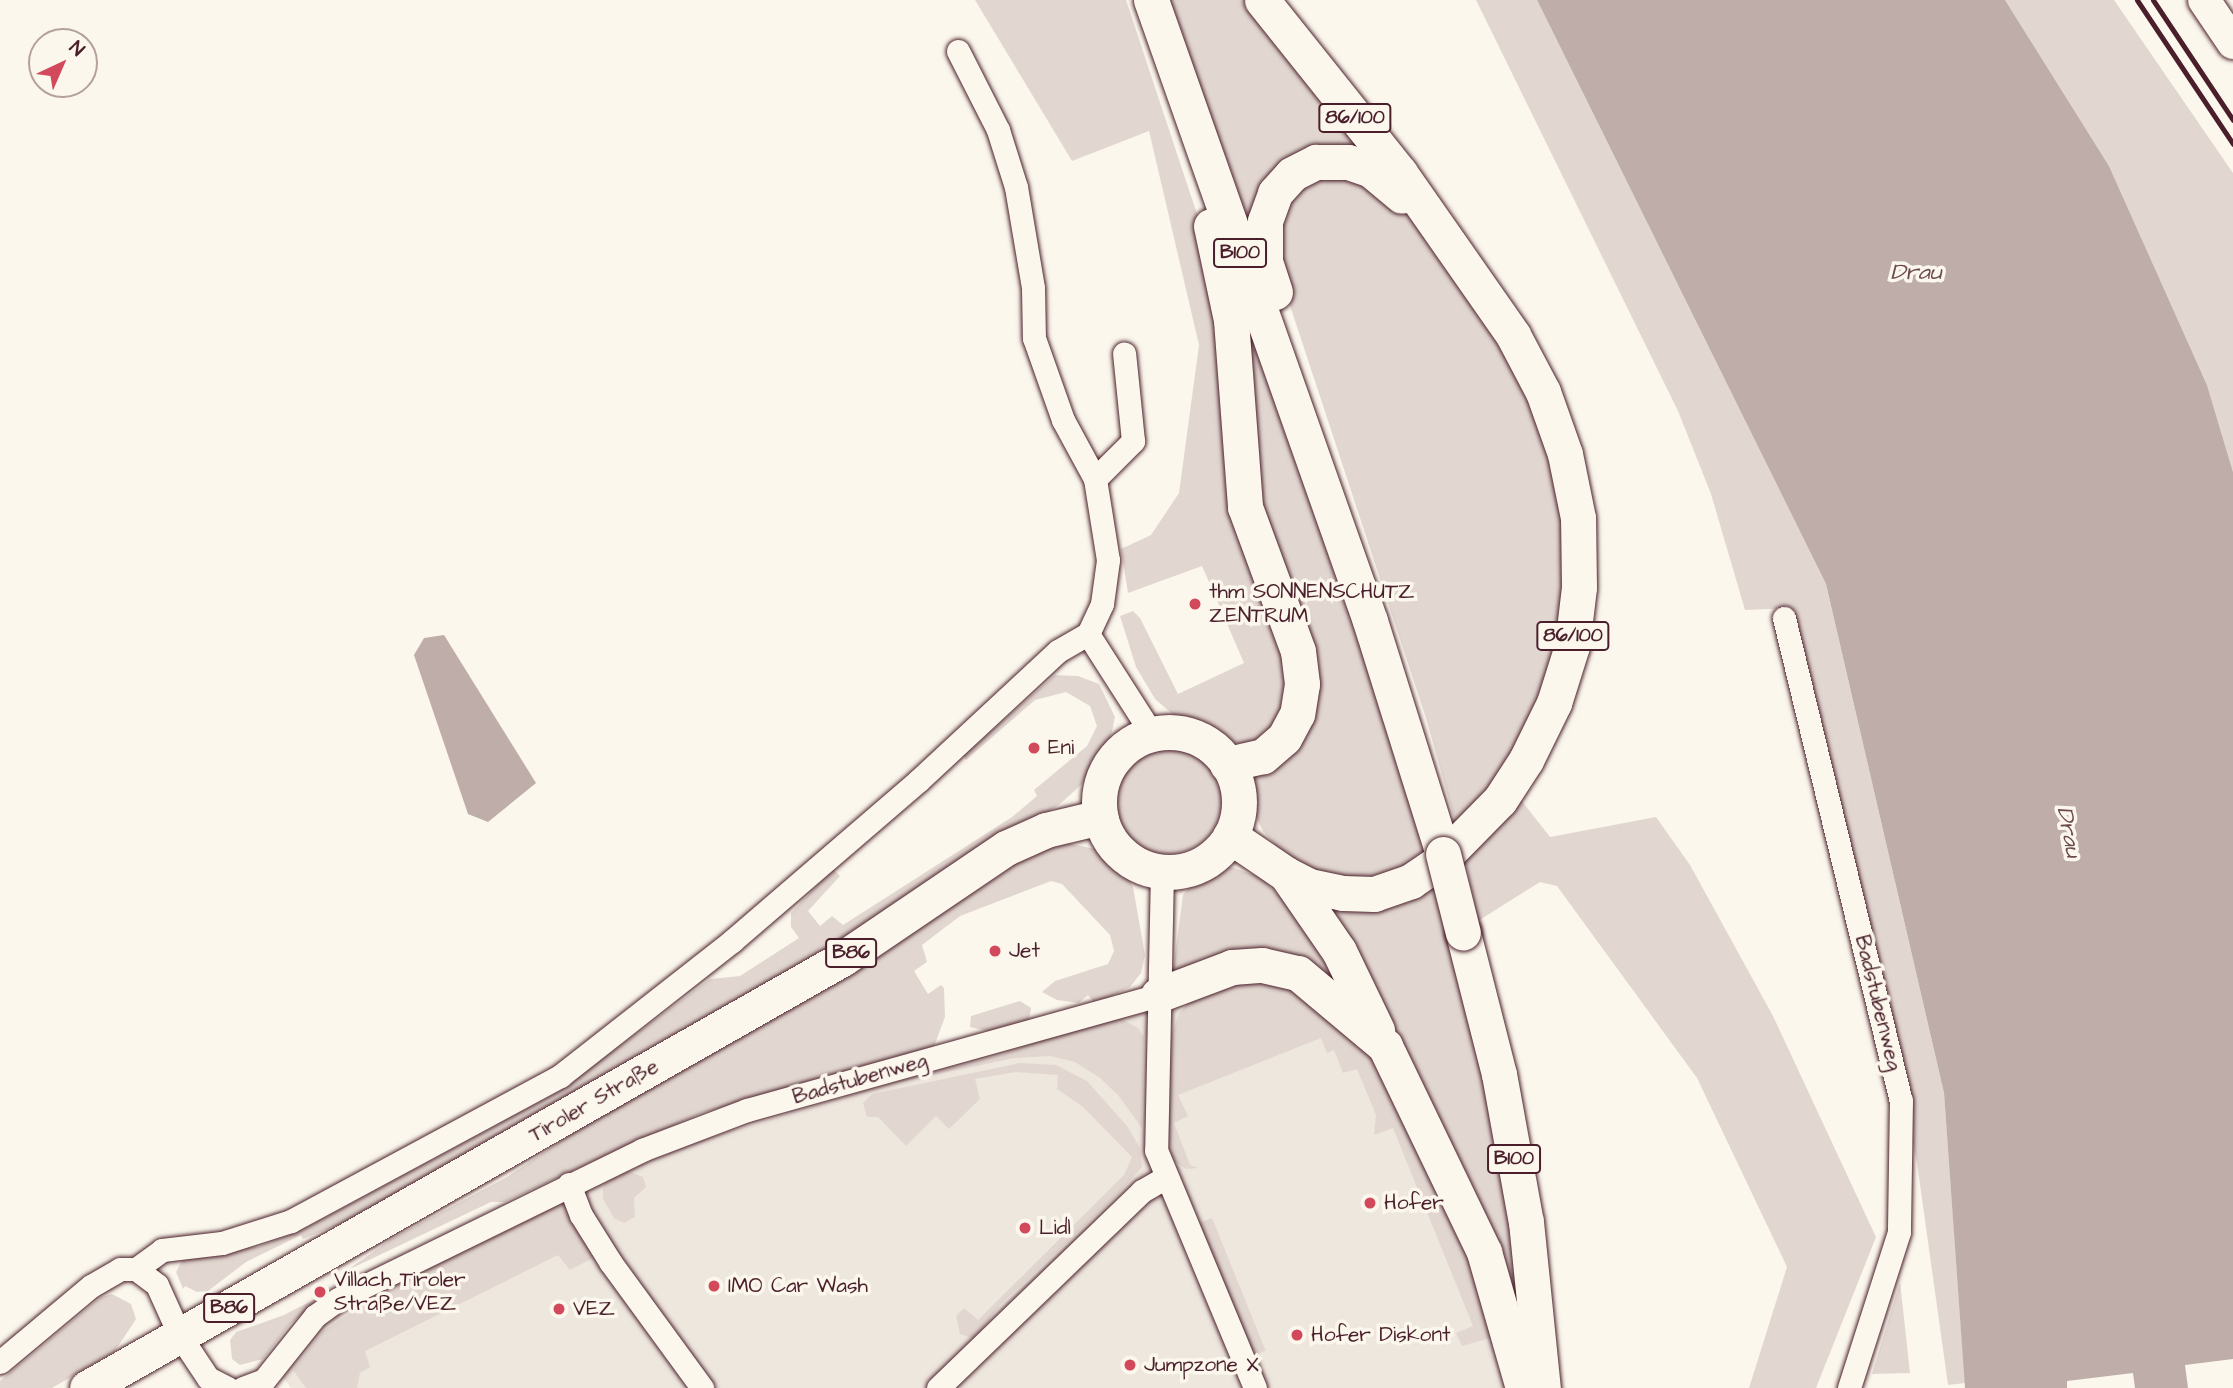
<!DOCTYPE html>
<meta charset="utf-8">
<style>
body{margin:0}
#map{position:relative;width:2233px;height:1388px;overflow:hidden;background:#fbf7ec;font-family:"Architects Daughter",sans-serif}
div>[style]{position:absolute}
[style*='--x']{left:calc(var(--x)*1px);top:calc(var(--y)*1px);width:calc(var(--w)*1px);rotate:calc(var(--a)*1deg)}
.built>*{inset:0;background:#eee7de}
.green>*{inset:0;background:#e2d7d0;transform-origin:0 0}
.round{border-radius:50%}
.water>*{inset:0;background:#bfadaa}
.roads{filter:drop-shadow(0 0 2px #4a1f2b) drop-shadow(0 0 2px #4a1f2b)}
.street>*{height:23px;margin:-11.5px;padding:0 11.5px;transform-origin:11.5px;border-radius:11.5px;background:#fbf7ec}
.secondary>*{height:32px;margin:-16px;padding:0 16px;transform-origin:16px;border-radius:16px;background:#fbf7ec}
.primary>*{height:35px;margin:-17.5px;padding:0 17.5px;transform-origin:17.5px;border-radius:17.5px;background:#fbf7ec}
.primary>.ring{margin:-17.5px;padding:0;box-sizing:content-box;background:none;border:35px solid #fbf7ec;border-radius:50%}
.rail>*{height:5px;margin:-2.5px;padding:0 2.5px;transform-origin:2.5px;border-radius:2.5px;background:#4a1f2b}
.bridges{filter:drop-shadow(0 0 2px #4a1f2b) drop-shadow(0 0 2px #4a1f2b)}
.primary-bridge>*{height:35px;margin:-17.5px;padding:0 17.5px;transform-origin:17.5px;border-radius:17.5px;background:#fbf7ec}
.dots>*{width:19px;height:19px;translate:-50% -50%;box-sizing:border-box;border:4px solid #fbf7ec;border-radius:50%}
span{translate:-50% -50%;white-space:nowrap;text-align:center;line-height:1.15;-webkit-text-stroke:7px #fbf7ec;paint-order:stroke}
.shield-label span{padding:2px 5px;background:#fbf7ec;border:2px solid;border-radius:5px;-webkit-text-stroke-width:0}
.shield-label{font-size:19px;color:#4a1f2b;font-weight:700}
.poi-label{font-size:21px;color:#4a1f2b}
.left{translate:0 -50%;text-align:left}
.street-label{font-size:21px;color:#4a1f2b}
.water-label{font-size:23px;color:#6d4a51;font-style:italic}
.north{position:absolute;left:28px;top:28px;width:70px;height:70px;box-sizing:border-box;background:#fbf7ec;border:2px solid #b4a19f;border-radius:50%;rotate:44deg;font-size:19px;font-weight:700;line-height:28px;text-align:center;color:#4a1f2b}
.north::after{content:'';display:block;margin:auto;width:24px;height:32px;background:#d1495b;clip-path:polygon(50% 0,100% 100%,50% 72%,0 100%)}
</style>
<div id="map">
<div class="built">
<i style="clip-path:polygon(1297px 1002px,1358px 1046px,1448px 1193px,1511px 1388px,291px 1388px,283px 1377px,304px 1343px,360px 1296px,678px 1147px,1115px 1015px)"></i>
</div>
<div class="green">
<i style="clip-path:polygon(975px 0,1126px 0,1207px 244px,1288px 644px,1284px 722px,1249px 745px,1227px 741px,1176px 717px,1155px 699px,1136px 667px,1120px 616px,1133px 611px,1140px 618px,1178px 694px,1244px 663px,1202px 566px,1128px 593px,1121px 549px,1151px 535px,1179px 493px,1199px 345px,1149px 131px,1072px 161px)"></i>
<i style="clip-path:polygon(1167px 0,1251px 0,1369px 150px,1248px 214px,1240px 210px)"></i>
<i style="clip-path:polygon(1476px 0,1537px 0,1826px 584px,1944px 1093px,1965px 1383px,1948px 1385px,1917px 1163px,1790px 608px,1745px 610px,1711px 494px,1678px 411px)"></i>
<i style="clip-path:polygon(2005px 0,2114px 0,2233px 173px,2233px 472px,2207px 385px,2109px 166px)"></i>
<i style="clip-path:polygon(1348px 173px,1381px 187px,1412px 220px,1505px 350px,1529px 398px,1560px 492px,1565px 579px,1556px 646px,1527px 729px,1484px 798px,1456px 825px,1426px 718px,1274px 257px,1284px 202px,1304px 182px)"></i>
<i style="clip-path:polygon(1250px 349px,1260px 349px,1374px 675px,1426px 855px,1376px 879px,1320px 874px,1290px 861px,1263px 831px,1254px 813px,1245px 771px,1304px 721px,1259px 525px)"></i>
<i style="clip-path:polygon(1055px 675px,1078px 676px,1099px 684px,1115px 717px,1109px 745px,1081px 785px,1060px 804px,851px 940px,348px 1221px,303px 1239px,301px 1235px,246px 1262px,208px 1291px,197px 1292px,185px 1286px,183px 1289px,176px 1272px,183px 1259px,209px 1251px,258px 1247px,302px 1230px,558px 1092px,710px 979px,740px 976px,799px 938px,791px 927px,791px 913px,833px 869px,840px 876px,808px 911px,820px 926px,832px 916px,843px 925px,1012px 817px,1037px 796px,1034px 790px,1087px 746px,1097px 726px,1090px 706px,1066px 692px,1035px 700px,966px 760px,963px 756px)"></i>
<i class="round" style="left:1114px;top:746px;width:108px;height:108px"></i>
<i style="clip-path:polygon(1521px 800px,1550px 837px,1656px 817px,1690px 865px,1773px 1016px,1876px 1237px,1816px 1388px,1749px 1388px,1787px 1267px,1697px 1078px,1557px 886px,1540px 882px,1478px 921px,1465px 859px)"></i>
<i style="clip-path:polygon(1067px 843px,1100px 850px,1122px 867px,1133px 887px,1145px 955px,1141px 973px,1130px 987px,1095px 1004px,1088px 995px,1079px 1003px,1057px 1000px,1042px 992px,1055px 981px,1108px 964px,1114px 951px,1110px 935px,1062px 884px,1051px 881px,960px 916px,922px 945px,927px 962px,914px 971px,928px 994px,941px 985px,944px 988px,945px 1017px,933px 1049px,701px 1113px,504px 1202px,491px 1202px,346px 1271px,393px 1238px,507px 1177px,659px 1076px,1029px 849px)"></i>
<i style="clip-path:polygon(1231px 867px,1260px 877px,1313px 928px,1349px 988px,1304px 968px,1171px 985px,1183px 895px,1201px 875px)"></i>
<i style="clip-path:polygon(1433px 883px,1473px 1016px,1514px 1232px,1524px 1317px,1314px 901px)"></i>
<i style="clip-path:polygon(1280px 976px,1366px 1045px,1402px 1100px,1501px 1335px,1462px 1346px,1456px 1333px,1473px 1326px,1393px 1128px,1374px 1135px,1376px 1115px,1357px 1069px,1343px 1073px,1334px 1050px,1327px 1053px,1321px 1038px,1178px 1095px,1188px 1116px,1174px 1123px,1190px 1165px,1198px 1168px,1186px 1169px,1173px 1160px,1167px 1135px,1168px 1042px,1180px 1012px,1201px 990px)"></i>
<i style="clip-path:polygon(1020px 1001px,1031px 1008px,1029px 1021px,992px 1032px,970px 1027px,971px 1016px)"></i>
<i style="clip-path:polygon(1118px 1017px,1138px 1028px,1144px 1037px,1142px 1128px,1118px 1095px,1100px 1078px,1075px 1062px,1050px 1056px,1014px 1058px,886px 1085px,1004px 1054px,1078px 1025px)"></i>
<i style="clip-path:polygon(1020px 1063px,1056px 1065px,1087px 1081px,1127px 1126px,1140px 1148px,1142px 1167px,1118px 1194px,1000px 1305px,975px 1339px,960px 1334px,956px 1316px,964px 1308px,978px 1320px,1124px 1175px,1132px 1157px,1083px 1107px,1057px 1089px,1058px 1075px,1016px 1072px,975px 1079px,980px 1099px,949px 1129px,936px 1116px,906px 1146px,878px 1117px,867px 1117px,863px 1103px,872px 1094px)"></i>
<i style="clip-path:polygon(625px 1170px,643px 1177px,646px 1187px,634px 1198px,635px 1217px,624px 1223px,614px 1218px,603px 1199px,603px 1187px,607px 1179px)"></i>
<i style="clip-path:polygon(567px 1205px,595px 1254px,593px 1258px,570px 1270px,558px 1255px,365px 1351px,370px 1367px,360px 1373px,357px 1388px,306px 1388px,293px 1370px,323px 1331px,370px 1300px,367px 1294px,547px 1207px)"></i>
<i style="left:1212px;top:1218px;width:143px;height:13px;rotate:68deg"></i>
<i style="clip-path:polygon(1900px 1282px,1910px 1373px,1872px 1374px)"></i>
<i style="clip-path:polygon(327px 1293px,290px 1324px,263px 1359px,240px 1365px,232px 1359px,230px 1340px,236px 1332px,284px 1315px)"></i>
<i style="clip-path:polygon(112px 1294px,131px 1304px,136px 1319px,115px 1351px,52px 1388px,0 1388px,0 1381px,101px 1297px)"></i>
</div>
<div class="water">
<i style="clip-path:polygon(1537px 0,2005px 0,2109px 166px,2207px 385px,2233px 472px,2233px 1359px,2185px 1365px,2188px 1388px,2135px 1388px,2133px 1373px,2067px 1381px,2067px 1388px,1965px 1388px,1944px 1093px,1826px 584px)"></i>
<i style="clip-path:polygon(444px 635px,536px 783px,488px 822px,468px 814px,414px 655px,424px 638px)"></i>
</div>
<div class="roads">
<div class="street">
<i style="--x:958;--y:51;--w:89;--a:63.1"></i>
<i style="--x:998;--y:130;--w:60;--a:72.5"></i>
<i style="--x:1016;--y:187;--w:102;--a:80.4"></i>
<i style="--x:1033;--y:288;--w:50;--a:88.9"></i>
<i style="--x:1034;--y:338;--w:87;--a:70.5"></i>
<i style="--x:1063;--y:420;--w:67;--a:61.5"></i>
<i style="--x:1095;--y:479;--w:82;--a:80.9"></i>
<i style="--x:1108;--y:560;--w:44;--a:97.8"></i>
<i style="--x:1102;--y:604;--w:33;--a:115"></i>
<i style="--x:1095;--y:479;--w:54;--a:-45"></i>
<i style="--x:1133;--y:441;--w:88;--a:-95.8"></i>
<i style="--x:1784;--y:618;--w:496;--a:76.4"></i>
<i style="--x:1901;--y:1100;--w:132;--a:90.9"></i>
<i style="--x:1899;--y:1232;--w:164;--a:107.8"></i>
<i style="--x:1162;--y:872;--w:278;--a:91.2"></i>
<i style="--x:1156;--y:1150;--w:258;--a:67.4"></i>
<i style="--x:569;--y:1184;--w:33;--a:69"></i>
<i style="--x:581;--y:1215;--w:57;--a:58"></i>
<i style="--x:611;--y:1263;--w:155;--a:53.9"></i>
<i style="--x:136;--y:1269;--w:32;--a:-36"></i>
<i style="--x:162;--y:1250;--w:60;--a:-6.7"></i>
<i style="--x:222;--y:1243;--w:72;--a:-17.7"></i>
<i style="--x:291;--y:1221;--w:306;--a:-28.3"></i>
<i style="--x:560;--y:1076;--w:219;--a:-38.1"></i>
<i style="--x:732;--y:941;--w:245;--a:-40.7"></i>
<i style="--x:918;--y:781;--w:191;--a:-42.9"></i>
<i style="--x:1058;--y:651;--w:34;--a:-30"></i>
<i style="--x:1088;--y:634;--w:119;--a:57.4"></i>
<i style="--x:0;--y:1362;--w:119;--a:-39.9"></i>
<i style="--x:91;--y:1286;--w:34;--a:-30"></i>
<i style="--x:120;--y:1269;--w:16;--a:0"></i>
<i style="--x:136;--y:1269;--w:26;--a:37"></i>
<i style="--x:157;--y:1285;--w:56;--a:65.7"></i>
<i style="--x:180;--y:1336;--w:50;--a:56.3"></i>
<i style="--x:208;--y:1378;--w:22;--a:27"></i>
<i style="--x:243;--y:1388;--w:22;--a:-21"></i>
<i style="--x:264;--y:1380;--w:82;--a:-51.4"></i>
<i style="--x:315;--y:1316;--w:29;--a:-36"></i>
<i style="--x:338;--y:1299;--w:339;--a:-26.1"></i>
<i style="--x:642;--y:1150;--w:112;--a:-20.9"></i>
<i style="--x:747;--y:1110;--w:427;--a:-15.6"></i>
<i style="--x:938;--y:1388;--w:284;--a:-44"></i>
<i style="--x:1142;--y:1191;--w:28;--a:-30"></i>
</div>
<div class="secondary">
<i style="--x:2204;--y:0;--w:52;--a:56"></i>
</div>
<div class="primary">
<i style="--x:1151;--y:0;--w:658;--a:70.57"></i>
<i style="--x:1370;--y:621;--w:244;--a:72.6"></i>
<i style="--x:1211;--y:226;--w:96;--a:78"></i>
<i style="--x:1231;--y:320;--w:188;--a:85.7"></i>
<i style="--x:1245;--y:507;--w:153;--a:69.8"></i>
<i style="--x:1298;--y:651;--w:33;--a:83"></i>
<i style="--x:1302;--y:684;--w:30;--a:99"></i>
<i style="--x:1297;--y:714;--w:27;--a:118"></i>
<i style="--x:1284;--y:738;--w:28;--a:139"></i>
<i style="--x:1263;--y:756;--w:37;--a:167"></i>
<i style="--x:1275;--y:292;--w:32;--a:-108"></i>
<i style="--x:1265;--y:262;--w:41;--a:-90"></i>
<i style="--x:1265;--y:221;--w:30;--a:-70"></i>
<i style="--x:1275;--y:193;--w:25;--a:-48"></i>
<i style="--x:1292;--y:174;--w:27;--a:-27"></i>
<i style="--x:1316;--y:162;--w:32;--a:0"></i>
<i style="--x:1348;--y:162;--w:24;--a:19"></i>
<i style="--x:1371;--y:170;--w:40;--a:40"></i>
<i class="ring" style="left:1099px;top:732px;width:105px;height:105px"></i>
<i style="--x:1230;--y:836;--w:68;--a:34.2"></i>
<i style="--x:1286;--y:874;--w:27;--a:27"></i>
<i style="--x:1310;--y:886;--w:34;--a:12"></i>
<i style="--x:1343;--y:893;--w:31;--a:2"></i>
<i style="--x:1374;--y:894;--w:39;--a:-19"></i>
<i style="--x:1411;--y:881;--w:32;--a:-34"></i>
<i style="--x:1438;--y:863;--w:88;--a:-45.5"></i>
<i style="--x:1500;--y:800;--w:48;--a:-57"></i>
<i style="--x:1526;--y:760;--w:64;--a:-63.8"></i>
<i style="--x:1554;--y:703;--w:60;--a:-72.5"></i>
<i style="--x:1572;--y:646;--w:59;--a:-83.2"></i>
<i style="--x:1579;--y:587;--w:69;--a:-90.8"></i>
<i style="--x:1578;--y:518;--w:65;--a:-101.5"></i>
<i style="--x:1565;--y:454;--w:66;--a:-109.5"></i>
<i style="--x:1543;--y:392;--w:64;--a:-117.8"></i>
<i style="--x:1513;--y:335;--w:198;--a:-124.9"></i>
<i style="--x:1400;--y:173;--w:221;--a:-128.6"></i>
<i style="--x:1286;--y:874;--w:93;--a:55.5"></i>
<i style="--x:1339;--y:951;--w:88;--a:64.3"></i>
<i style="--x:1463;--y:933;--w:146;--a:75.7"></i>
<i style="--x:1499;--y:1074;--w:150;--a:79.7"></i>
<i style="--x:1526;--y:1222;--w:167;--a:84.2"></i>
<i style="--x:1158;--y:995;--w:79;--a:-20.7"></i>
<i style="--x:1232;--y:967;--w:30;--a:-4"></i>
<i style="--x:1262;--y:965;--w:37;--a:13"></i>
<i style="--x:1298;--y:973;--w:114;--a:40"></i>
<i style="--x:1385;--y:1046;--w:229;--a:64.3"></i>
<i style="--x:1484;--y:1252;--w:141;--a:74"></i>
<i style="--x:87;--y:1388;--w:868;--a:-29.61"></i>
<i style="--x:842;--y:959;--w:198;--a:-34.1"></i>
<i style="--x:1006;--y:848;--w:44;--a:-24.2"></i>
<i style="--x:1046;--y:830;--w:56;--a:-13.5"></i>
</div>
</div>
<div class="rail">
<i style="--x:2137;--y:0;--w:173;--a:56.3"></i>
<i style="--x:2153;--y:0;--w:144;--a:56.3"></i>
</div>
<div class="bridges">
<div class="primary-bridge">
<i style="--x:1443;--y:854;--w:81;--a:75.8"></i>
</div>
</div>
<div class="dots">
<i style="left:1195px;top:604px;background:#d1495b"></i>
<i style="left:1034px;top:748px;background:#d1495b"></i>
<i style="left:995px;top:951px;background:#d1495b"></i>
<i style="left:1370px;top:1203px;background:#d1495b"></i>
<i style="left:1025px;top:1228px;background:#d1495b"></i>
<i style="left:714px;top:1286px;background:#d1495b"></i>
<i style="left:320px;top:1292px;background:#d1495b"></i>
<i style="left:559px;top:1309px;background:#d1495b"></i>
<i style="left:1297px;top:1335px;background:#d1495b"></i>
<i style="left:1130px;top:1365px;background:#d1495b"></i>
</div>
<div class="shield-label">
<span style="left:1355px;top:118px">86/100</span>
<span style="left:1240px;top:253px">B100</span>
<span style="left:1573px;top:636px">86/100</span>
<span style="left:851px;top:953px">B86</span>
<span style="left:1514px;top:1159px">B100</span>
<span style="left:229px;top:1308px">B86</span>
</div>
<div class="poi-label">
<span class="left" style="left:1209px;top:604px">thm SONNENSCHUTZ<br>ZENTRUM</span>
<span class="left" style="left:1048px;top:748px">Eni</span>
<span class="left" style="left:1009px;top:951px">Jet</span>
<span class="left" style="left:1384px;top:1203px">Hofer</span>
<span class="left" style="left:1039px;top:1228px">Lidl</span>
<span class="left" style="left:334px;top:1292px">Villach Tiroler<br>Straße/VEZ</span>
<span class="left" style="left:728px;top:1286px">IMO Car Wash</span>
<span class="left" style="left:573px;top:1309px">VEZ</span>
<span class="left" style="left:1311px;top:1335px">Hofer Diskont</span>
<span class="left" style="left:1144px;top:1365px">Jumpzone X</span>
</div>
<div class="street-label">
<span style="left:1878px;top:1003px;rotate:76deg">Badstubenweg</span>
<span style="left:860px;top:1079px;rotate:-16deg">Badstubenweg</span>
<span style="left:594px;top:1101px;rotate:-30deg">Tiroler Straße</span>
</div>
<div class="water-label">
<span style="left:1916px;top:272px">Drau</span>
<span style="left:2069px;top:832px;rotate:79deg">Drau</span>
</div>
<div class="north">N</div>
</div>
